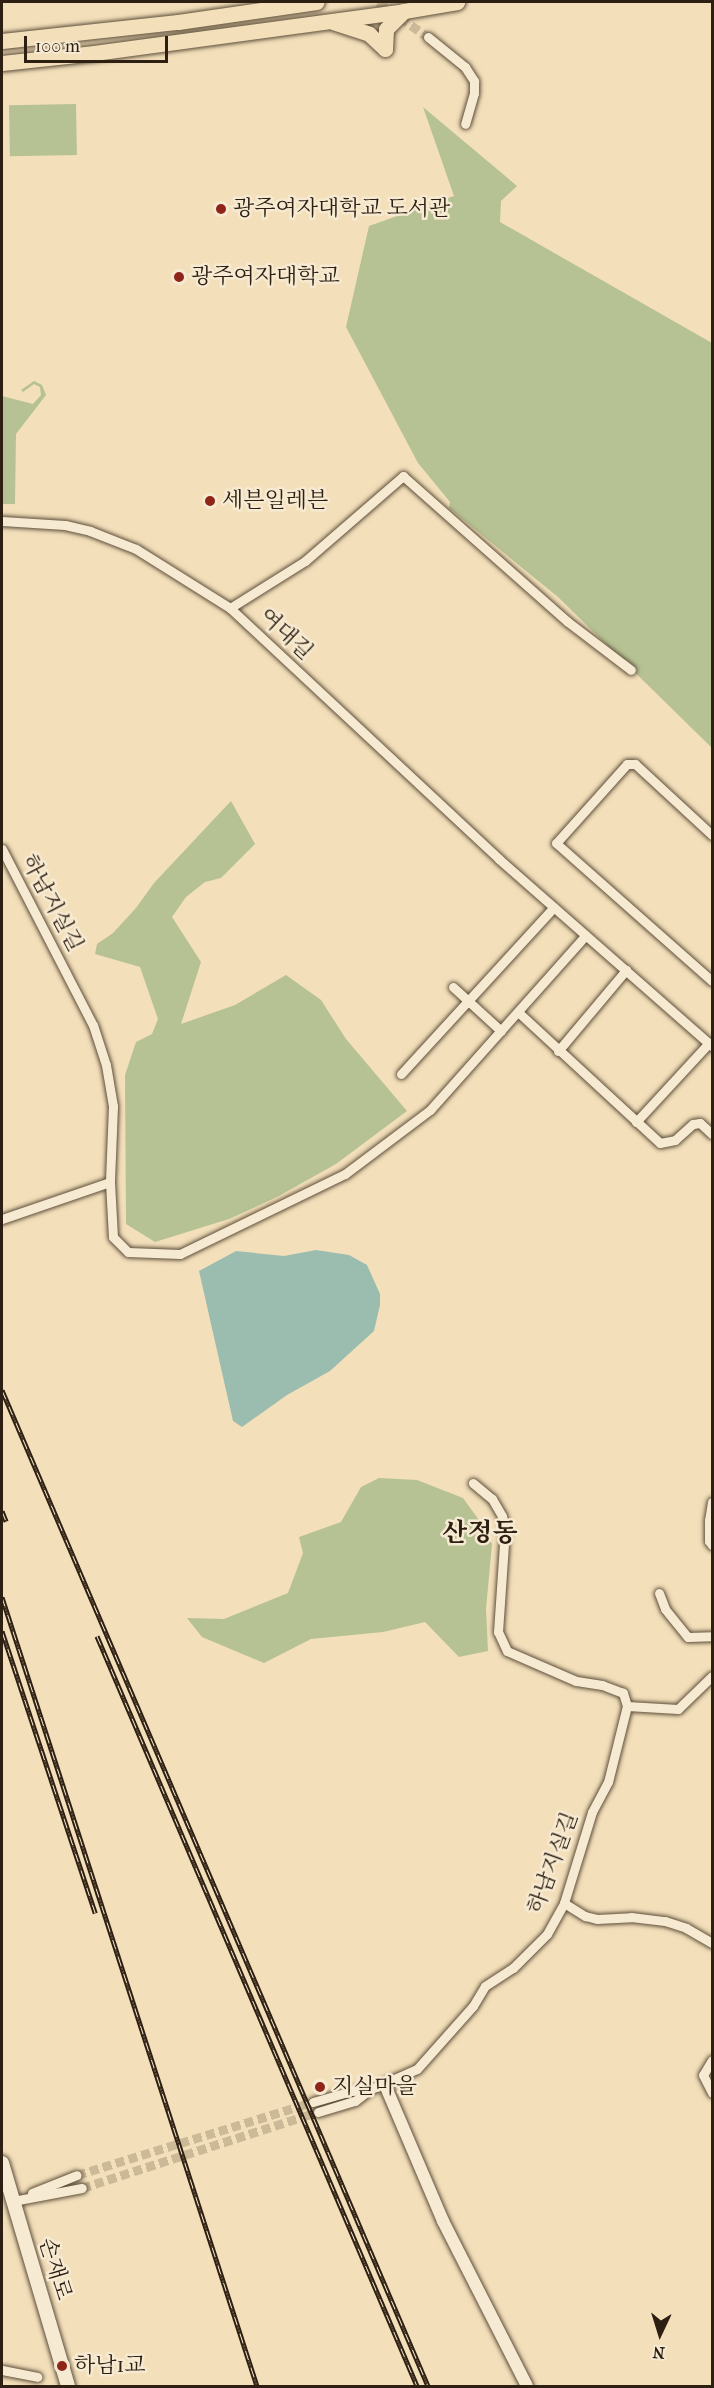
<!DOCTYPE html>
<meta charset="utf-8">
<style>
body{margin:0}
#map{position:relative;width:714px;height:2388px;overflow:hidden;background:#f3dfba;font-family:"IM FELL French Canon","Noto Serif KR",serif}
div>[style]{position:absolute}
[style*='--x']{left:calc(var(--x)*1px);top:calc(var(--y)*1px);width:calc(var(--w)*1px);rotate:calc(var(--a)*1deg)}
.green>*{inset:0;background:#b6c293;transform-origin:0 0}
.water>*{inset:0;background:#9bbdb0}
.minor-tunnel>*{height:9px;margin-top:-4.5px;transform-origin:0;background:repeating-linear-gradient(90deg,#cbb998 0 9px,transparent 0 13.5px)}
.roads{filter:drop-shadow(0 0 2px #5e4f3b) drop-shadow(0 0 2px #5e4f3b)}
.minor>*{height:9px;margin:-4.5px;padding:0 4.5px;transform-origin:4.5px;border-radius:4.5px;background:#f7ead2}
.tertiary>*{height:12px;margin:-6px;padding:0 6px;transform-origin:6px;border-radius:6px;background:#f7ead2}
.secondary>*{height:14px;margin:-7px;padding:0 7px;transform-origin:7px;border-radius:7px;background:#f7ead2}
.trunk>*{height:15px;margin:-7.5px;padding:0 7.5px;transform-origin:7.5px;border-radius:7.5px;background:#f3dfba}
.rail>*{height:5px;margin-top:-2.5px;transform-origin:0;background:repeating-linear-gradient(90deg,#f7ead2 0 9px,#2d1f11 0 18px);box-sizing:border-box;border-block:2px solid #2d1f11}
.dots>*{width:16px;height:16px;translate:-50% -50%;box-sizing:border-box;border:3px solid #f7ead2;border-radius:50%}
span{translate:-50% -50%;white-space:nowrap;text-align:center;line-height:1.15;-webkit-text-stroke:5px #f7ead2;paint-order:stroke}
.poi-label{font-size:22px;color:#2d1f11}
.left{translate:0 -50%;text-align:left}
.street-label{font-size:22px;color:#2d1f11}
.quarter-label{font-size:26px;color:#2d1f11;font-weight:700}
.frame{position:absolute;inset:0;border:3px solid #2d1f11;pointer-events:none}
.north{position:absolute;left:630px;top:2304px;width:60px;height:60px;-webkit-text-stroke:4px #f7ead2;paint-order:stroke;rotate:184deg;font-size:16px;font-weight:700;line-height:24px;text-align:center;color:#2d1f11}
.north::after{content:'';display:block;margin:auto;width:21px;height:27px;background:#2d1f11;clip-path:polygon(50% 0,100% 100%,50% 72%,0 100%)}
.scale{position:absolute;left:24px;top:36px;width:144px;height:27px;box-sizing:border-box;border:3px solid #2d1f11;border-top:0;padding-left:8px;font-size:18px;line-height:21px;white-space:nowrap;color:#2d1f11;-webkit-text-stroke:4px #f7ead2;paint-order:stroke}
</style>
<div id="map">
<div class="green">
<i style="left:76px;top:104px;width:51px;height:67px;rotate:89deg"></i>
<i style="clip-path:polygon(423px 107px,517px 186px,501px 201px,500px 222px,712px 343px,712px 748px,558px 597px,449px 508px,450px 502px,418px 463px,346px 327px,369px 226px,454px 196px)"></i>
<i style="clip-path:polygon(34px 381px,42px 385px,46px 395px,16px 434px,15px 504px,2px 504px,2px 396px,33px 404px,41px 395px,40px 387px,34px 384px,23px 392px,21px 390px)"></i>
<i style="clip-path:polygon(231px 801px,255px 844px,221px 878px,205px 882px,186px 897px,172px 917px,201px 962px,181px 1024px,235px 1005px,286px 975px,321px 1000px,346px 1039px,407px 1111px,336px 1164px,277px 1197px,229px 1219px,155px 1242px,126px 1224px,125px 1075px,136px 1042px,152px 1034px,158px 1019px,140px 967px,95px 954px,97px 944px,113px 933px,136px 908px,154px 883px)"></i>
<i style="clip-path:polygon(379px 1478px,417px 1480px,463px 1498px,484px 1527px,492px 1544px,486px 1609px,488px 1651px,459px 1657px,425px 1622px,383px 1632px,311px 1639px,264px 1663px,202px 1637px,187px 1618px,224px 1619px,288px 1593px,303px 1553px,299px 1537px,341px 1522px,361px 1487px)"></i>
</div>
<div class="water">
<i style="clip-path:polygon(316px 1250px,349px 1255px,367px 1265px,380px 1294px,380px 1305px,374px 1331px,330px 1371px,287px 1395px,242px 1427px,233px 1421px,199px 1271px,236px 1251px,284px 1256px)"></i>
</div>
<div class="minor-tunnel">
<i style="--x:378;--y:2;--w:61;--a:35"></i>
<i style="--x:77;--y:2175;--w:247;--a:-17.2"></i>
<i style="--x:82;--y:2188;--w:248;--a:-17.9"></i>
</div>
<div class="roads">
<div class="minor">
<i style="--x:428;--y:37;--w:48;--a:39"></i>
<i style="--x:465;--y:67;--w:17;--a:57"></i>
<i style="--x:474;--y:81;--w:12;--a:90"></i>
<i style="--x:474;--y:93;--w:32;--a:106"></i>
<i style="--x:2;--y:521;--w:63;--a:3.6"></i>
<i style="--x:65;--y:525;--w:26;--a:13"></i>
<i style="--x:90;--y:531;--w:49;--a:21.4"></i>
<i style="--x:136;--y:549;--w:111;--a:32.1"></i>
<i style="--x:230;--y:608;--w:368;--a:43"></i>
<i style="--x:499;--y:859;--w:283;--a:41.3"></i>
<i style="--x:230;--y:608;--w:89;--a:-32.1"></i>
<i style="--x:305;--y:561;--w:130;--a:-40.9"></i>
<i style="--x:403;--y:476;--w:220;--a:41.5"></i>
<i style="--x:568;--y:622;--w:79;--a:37.3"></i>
<i style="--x:712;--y:835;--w:105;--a:-137.3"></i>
<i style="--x:635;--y:764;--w:8;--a:180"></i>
<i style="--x:627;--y:764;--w:106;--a:131.9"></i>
<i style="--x:556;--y:843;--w:208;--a:41.5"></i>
<i style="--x:2;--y:849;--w:198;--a:62.7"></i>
<i style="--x:93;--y:1025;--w:42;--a:72"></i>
<i style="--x:106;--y:1065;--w:42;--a:80.3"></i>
<i style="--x:113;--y:1106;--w:76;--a:92.3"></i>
<i style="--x:110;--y:1182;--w:55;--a:86.9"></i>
<i style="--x:113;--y:1237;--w:21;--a:45"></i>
<i style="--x:128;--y:1252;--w:52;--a:2.2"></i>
<i style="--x:180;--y:1254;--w:183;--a:-25.9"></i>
<i style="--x:345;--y:1174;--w:106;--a:-37"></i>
<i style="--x:430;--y:1110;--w:234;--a:-48.3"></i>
<i style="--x:453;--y:987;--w:65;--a:42.5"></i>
<i style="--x:518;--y:1012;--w:193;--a:42.7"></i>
<i style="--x:660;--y:1143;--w:15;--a:-11"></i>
<i style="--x:675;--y:1140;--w:24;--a:-42"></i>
<i style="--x:693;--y:1124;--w:7;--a:-8"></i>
<i style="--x:700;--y:1123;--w:16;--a:43"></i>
<i style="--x:558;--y:1051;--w:106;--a:-50"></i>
<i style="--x:401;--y:1074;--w:226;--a:-47.5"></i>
<i style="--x:636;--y:1122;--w:108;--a:-47.3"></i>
<i style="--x:2;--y:1219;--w:114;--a:-18.9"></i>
<i style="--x:712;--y:1502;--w:18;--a:99"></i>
<i style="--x:709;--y:1520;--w:21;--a:90"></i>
<i style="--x:709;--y:1541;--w:5;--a:53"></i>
<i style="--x:659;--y:1593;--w:17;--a:69"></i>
<i style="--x:665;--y:1609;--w:36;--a:51"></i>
<i style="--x:688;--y:1637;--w:24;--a:-2"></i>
<i style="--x:627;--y:1706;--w:51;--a:3.4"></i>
<i style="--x:678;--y:1709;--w:47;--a:-44.1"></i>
<i style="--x:564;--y:1903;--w:25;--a:32"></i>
<i style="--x:585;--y:1916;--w:12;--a:14"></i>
<i style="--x:597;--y:1919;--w:34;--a:-3"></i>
<i style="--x:631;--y:1917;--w:34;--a:7"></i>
<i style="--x:665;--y:1921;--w:22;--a:18"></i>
<i style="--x:686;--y:1928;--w:30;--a:30"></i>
<i style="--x:712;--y:2060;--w:17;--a:121"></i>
<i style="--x:703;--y:2075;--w:20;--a:63"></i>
<i style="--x:313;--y:2102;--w:40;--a:-16"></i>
<i style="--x:351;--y:2091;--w:18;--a:-3"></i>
<i style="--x:369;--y:2090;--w:52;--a:-23.6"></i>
<i style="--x:417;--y:2069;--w:84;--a:-48.4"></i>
<i style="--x:473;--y:2006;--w:23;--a:-59"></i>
<i style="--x:485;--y:1986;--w:33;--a:-33"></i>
<i style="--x:513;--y:1968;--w:48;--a:-45"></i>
<i style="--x:547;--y:1934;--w:35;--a:-61"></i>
<i style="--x:564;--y:1903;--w:95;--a:-72.9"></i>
<i style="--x:592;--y:1812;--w:34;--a:-62"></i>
<i style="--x:608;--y:1782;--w:78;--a:-76"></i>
<i style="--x:627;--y:1706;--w:14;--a:-107"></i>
<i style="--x:623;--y:1693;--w:22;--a:-159"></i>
<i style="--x:602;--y:1685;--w:26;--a:-171"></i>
<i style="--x:576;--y:1681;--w:75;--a:-156.5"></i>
<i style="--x:507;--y:1651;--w:21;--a:-115"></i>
<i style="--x:498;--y:1632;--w:104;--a:-86.1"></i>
<i style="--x:505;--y:1528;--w:12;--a:-104"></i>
<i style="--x:502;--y:1516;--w:20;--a:-120"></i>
<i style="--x:492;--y:1499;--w:25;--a:-140"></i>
<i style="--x:318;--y:2112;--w:39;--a:-17"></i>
<i style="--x:355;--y:2101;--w:18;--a:-38"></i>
<i style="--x:32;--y:2193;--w:48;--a:-21.8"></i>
<i style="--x:13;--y:2201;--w:70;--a:-10.7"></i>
<i style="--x:2;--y:2370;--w:36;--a:11"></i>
</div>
<div class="tertiary">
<i style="--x:385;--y:2085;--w:148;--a:66.9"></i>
<i style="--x:443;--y:2221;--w:185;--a:63"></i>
</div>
<div class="secondary">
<i style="--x:2;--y:2163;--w:233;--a:73.5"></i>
</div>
<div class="trunk">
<i style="--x:333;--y:22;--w:38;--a:18"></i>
<i style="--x:369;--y:34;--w:22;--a:43"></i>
<i style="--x:2;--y:41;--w:177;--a:-6.2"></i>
<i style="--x:178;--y:22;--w:140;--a:-8.2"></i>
<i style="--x:385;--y:49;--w:20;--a:-87"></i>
<i style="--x:386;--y:29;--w:25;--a:-45"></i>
<i style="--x:2;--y:63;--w:93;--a:-6.2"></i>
<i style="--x:94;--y:53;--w:313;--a:-7.7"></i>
<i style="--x:404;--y:11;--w:54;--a:-9.6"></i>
</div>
</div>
<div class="rail">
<i style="--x:2;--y:1390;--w:1083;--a:66.84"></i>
<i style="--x:2;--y:1511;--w:11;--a:68"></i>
<i style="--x:2;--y:1597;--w:829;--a:72.09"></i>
<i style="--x:2;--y:1631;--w:297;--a:71.7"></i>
<i style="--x:97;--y:1636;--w:815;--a:66.89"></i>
</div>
<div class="dots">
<i style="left:221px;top:209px;background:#8f2418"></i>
<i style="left:179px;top:277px;background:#8f2418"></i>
<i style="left:210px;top:501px;background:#8f2418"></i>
<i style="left:320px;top:2087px;background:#8f2418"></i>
<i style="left:62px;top:2366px;background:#8f2418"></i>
</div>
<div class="poi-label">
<span class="left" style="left:233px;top:209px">광주여자대학교 도서관</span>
<span class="left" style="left:191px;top:277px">광주여자대학교</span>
<span class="left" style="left:222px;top:501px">세븐일레븐</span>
<span class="left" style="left:332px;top:2087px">지실마을</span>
<span class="left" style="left:74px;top:2366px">하남1교</span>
</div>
<div class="street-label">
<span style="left:286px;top:634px;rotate:43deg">여대길</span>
<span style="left:52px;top:903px;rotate:62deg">하남지실길</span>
<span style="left:553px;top:1863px;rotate:-70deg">하남지실길</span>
<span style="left:55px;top:2269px;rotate:73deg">손재로</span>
</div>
<div class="quarter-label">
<span style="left:480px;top:1533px">산정동</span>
</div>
<div class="frame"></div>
<div class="north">N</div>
<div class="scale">100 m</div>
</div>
